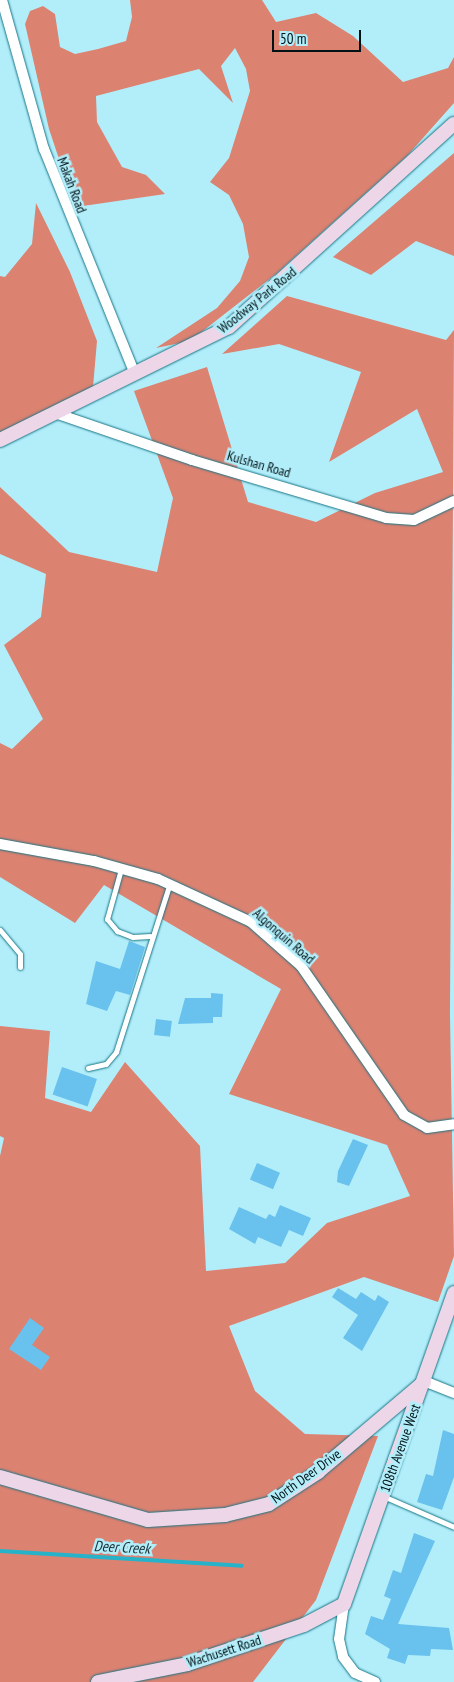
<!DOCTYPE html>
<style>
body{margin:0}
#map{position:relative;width:454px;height:1682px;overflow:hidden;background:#b2eefa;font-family:"PT Sans Narrow",sans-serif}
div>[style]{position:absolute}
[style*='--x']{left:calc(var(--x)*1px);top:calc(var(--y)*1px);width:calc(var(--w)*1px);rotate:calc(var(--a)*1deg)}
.forest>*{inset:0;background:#dc8271}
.stream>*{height:4px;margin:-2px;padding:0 2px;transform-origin:2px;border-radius:2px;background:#26b2c9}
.building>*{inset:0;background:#69c1ed;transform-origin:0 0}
.roads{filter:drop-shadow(0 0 1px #177585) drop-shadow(0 0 1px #177585)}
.lane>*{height:5px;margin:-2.5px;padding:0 2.5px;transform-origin:2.5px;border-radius:2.5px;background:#fff}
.street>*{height:10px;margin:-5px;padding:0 5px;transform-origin:5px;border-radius:5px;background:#fff}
.secondary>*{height:14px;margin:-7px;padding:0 7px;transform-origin:7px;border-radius:7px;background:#ecd6e8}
span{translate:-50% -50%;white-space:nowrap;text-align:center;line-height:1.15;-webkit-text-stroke:5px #b2eefa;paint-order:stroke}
.street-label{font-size:14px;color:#001216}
.water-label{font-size:15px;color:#1b3136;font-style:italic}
.scale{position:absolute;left:272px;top:30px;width:89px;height:22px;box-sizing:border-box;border:2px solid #001216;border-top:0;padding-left:6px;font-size:15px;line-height:18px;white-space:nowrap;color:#001216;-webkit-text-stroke:4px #b2eefa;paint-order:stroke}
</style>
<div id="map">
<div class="forest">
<i style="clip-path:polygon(130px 0,262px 0,276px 22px,316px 13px,353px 36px,403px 82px,448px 68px,454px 57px,454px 103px,407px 156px,276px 274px,190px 341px,156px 348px,217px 308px,240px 281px,249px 257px,243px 224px,229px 195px,210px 182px,229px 158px,250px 91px,246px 69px,235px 48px,221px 66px,233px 103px,199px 69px,96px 96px,97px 122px,122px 167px,146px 175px,165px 194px,83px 206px,62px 168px,49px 129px,25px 24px,30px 11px,43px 6px,55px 14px,60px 47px,75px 54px,98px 49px,126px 41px,132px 17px)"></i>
<i style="clip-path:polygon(454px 153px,454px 256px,416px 241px,371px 275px,333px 257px)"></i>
<i style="clip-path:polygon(36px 203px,70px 272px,97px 341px,93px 387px,0 437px,0 276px,5px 277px,32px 244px)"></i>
<i style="clip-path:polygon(287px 296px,446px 340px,454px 330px,450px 1014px,454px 1256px,438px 1302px,364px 1277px,229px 1326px,255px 1391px,305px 1434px,378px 1436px,316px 1600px,253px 1682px,0 1682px,0 1156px,4px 1138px,0 1136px,0 1026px,50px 1031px,45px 1098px,91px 1112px,125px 1062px,200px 1146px,206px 1271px,285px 1263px,327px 1223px,410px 1196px,387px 1145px,229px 1094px,281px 989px,104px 885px,75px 923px,0 877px,0 743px,12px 749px,43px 719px,4px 645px,41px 617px,46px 574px,0 554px,0 487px,69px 552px,157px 572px,173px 498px,134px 391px,207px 367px,248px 502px,316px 522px,375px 493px,443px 472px,417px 409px,329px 462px,361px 372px,279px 344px,222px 354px)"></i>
</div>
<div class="stream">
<i style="--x:0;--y:1551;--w:242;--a:3.5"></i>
</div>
<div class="building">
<i style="clip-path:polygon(129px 941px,145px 947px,130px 995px,116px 991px,107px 1011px,86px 1004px,96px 961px,120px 969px)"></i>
<i style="clip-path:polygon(211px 993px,223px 994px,222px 1017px,213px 1017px,213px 1023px,178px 1024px,185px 998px,211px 998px)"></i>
<i style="left:156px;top:1019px;width:16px;height:16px;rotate:7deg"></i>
<i style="left:62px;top:1067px;width:37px;height:29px;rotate:19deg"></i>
<i style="clip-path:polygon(353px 1139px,368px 1145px,349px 1186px,337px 1182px,338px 1171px)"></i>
<i style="left:257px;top:1163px;width:25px;height:18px;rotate:23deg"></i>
<i style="clip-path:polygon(280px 1205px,311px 1218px,303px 1236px,289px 1230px,281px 1247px,258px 1237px,255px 1244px,229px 1229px,239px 1207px,266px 1219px,269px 1214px,275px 1217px)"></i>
<i style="clip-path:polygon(338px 1288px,356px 1299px,361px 1292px,375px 1301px,378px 1295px,389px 1302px,362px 1351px,343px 1338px,358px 1315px,332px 1297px)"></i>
<i style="clip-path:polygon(30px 1318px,44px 1328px,32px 1345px,50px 1357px,41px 1370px,9px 1349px)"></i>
<i style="clip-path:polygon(443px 1430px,454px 1434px,454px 1477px,442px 1510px,417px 1502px,426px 1474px,433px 1476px)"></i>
<i style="clip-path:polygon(414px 1533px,435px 1541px,398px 1624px,449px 1628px,453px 1650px,431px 1649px,430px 1656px,408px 1655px,405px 1664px,387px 1658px,390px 1649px,365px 1634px,371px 1616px,383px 1620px,391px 1599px,384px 1596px,393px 1570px,401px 1573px)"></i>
</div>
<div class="roads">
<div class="lane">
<i style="--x:121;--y:869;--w:52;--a:105.6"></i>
<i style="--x:107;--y:919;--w:16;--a:50"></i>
<i style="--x:117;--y:931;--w:17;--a:21"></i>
<i style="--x:133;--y:937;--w:17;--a:-3"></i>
<i style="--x:0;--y:930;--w:31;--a:50"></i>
<i style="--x:20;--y:954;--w:13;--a:90"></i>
<i style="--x:88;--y:1068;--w:18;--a:-13"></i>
<i style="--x:106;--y:1064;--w:16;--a:-50"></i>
<i style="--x:116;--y:1052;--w:177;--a:-72.3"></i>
<i style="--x:383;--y:1496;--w:77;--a:23.6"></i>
</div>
<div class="street">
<i style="--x:2;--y:0;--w:155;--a:74.3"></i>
<i style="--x:44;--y:149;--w:243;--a:68"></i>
<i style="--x:55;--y:413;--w:145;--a:18.9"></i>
<i style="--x:192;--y:460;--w:202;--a:16.6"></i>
<i style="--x:386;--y:518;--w:28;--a:4"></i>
<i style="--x:414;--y:520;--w:44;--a:-25.4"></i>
<i style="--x:0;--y:844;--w:96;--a:10.3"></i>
<i style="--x:94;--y:861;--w:66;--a:15.7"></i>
<i style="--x:158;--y:879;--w:102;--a:24.8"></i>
<i style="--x:251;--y:922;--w:67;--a:41.3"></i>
<i style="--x:301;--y:966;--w:181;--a:55.3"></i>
<i style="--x:404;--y:1115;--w:26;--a:29"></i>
<i style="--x:427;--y:1128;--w:27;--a:-8"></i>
<i style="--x:424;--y:1381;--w:32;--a:22"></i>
<i style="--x:344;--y:1604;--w:35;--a:98"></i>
<i style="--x:339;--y:1639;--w:18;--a:77"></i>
<i style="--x:343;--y:1657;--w:20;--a:53"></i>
<i style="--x:355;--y:1673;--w:22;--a:24"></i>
</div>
<div class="secondary">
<i style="--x:0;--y:440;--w:255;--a:-26.3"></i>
<i style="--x:229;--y:327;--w:303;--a:-42.1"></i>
<i style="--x:0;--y:1477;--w:154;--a:16.2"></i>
<i style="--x:148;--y:1520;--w:77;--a:-3.7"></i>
<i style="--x:225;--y:1515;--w:45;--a:-14"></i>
<i style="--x:269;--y:1504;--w:59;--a:-33.1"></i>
<i style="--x:318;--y:1472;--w:139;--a:-40.3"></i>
<i style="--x:98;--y:1682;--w:91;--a:-11.4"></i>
<i style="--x:187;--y:1664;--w:123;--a:-18.4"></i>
<i style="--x:304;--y:1625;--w:45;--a:-27.7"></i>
<i style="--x:344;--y:1604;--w:330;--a:-70.5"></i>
</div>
</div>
<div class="street-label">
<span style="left:72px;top:185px;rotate:69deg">Makah Road</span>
<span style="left:257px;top:300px;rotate:-39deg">Woodway Park Road</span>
<span style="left:259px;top:464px;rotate:16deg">Kulshan Road</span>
<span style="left:284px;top:936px;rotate:41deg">Algonquin Road</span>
<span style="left:400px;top:1448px;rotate:-70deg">108th Avenue West</span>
<span style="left:306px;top:1476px;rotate:-36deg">North Deer Drive</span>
<span style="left:224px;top:1651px;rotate:-18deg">Wachusett Road</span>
</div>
<div class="water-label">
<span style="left:122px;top:1547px;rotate:3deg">Deer Creek</span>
</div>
<div class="scale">50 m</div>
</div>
